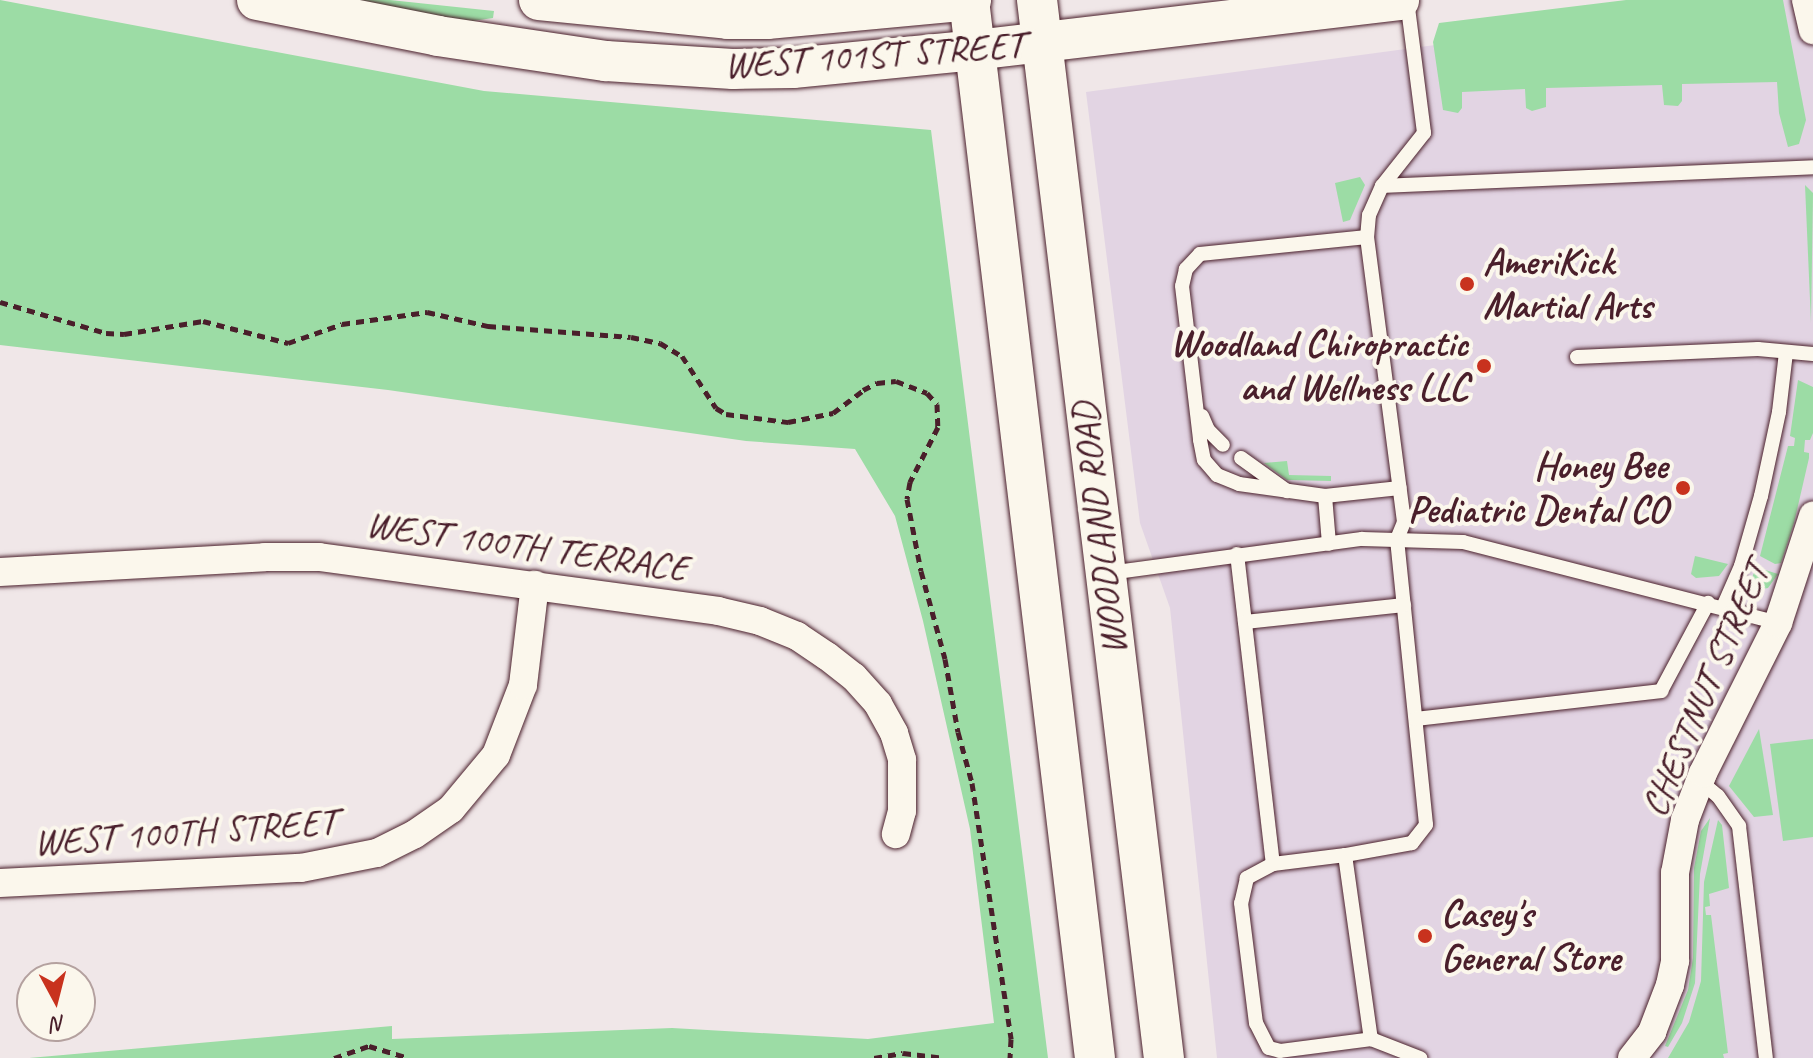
<!DOCTYPE html>
<style>
body{margin:0}
#map{position:relative;width:1813px;height:1058px;overflow:hidden;background:#f0e7e8;font-family:Caveat,sans-serif}
div>[style]{position:absolute}
[style*='--x']{left:calc(var(--x)*1px);top:calc(var(--y)*1px);width:calc(var(--w)*1px);rotate:calc(var(--a)*1deg)}
.built>*{inset:0;background:#e2d4e3}
.green>*{inset:0;background:#9cdca5}
.path>*{height:5px;margin-top:-2.5px;transform-origin:0;background:repeating-linear-gradient(90deg,#4a1f2b 0 8px,transparent 0 14px)}
.roads{filter:drop-shadow(0 0 2px #4a1f2b) drop-shadow(0 0 2px #4a1f2b)}
.lane>*{height:14px;margin:-7px;padding:0 7px;transform-origin:7px;border-radius:7px;background:#fbf7ec}
.street>*{height:28px;margin:-14px;padding:0 14px;transform-origin:14px;border-radius:14px;background:#fbf7ec}
.secondary>*{height:40px;margin:-20px;padding:0 20px;transform-origin:20px;border-radius:20px;background:#fbf7ec}
.dots>*{width:22px;height:22px;translate:-50% -50%;box-sizing:border-box;border:4px solid #fbf7ec;border-radius:50%}
span{translate:-50% -50%;white-space:nowrap;text-align:center;line-height:1.15;-webkit-text-stroke:8px #fbf7ec;paint-order:stroke}
.street-label{font-size:38px;color:#4a1f2b}
.poi-label{font-size:38px;color:#4a1f2b;font-weight:700}
.left{translate:0 -50%;text-align:left}
.right{translate:-100% -50%;text-align:right}
.north{position:absolute;left:16px;top:962px;width:80px;height:80px;box-sizing:border-box;background:#fbf7ec;border:2px solid #b4a19f;border-radius:50%;rotate:173deg;font-size:22px;font-weight:700;line-height:32px;text-align:center;color:#4a1f2b}
.north::after{content:'';display:block;margin:auto;width:28px;height:36px;background:#c8321e;clip-path:polygon(50% 0,100% 100%,50% 72%,0 100%)}
</style>
<div id="map">
<div class="built">
<i style="clip-path:polygon(1769px 0,1813px 0,1813px 1058px,1217px 1058px,1170px 608px,1140px 523px,1086px 92px)"></i>
</div>
<div class="green">
<i style="clip-path:polygon(0 0,484px 91px,931px 130px,1048px 1058px,29px 1058px,392px 1026px,392px 1039px,672px 1028px,868px 1039px,994px 1023px,970px 829px,923px 621px,895px 516px,855px 449px,746px 441px,388px 390px,0 345px)"></i>
<i style="clip-path:polygon(307px 0,390px 0,494px 11px,493px 18px,452px 24px)"></i>
<i style="clip-path:polygon(1626px 0,1783px 0,1806px 120px,1799px 144px,1788px 147px,1779px 113px,1777px 82px,1682px 84px,1682px 101px,1678px 106px,1664px 105px,1662px 85px,1546px 88px,1546px 107px,1532px 111px,1526px 108px,1525px 89px,1462px 92px,1462px 108px,1458px 113px,1443px 110px,1433px 42px,1439px 23px)"></i>
<i style="clip-path:polygon(1360px 177px,1365px 185px,1350px 220px,1343px 222px,1335px 183px)"></i>
<i style="clip-path:polygon(1805px 185px,1813px 193px,1811px 323px)"></i>
<i style="clip-path:polygon(1798px 380px,1813px 387px,1813px 433px,1810px 440px,1805px 440px,1804px 452px,1809px 453px,1809px 458px,1794px 523px,1781px 563px,1775px 564px,1760px 556px,1788px 446px,1794px 446px,1795px 438px,1790px 436px)"></i>
<i style="clip-path:polygon(1287px 461px,1289px 475px,1331px 476px,1331px 481px,1287px 480px,1264px 463px)"></i>
<i style="clip-path:polygon(1695px 556px,1728px 564px,1719px 576px,1696px 578px,1691px 574px)"></i>
<i style="clip-path:polygon(1756px 567px,1778px 574px,1768px 588px,1752px 591px,1749px 586px)"></i>
<i style="clip-path:polygon(1759px 729px,1773px 815px,1754px 817px,1729px 786px)"></i>
<i style="clip-path:polygon(1813px 739px,1813px 837px,1783px 841px,1770px 744px)"></i>
<i style="clip-path:polygon(1710px 818px,1700px 874px,1695px 983px,1682px 1023px,1668px 1047px,1665px 1046px,1688px 990px,1693px 958px,1694px 868px,1701px 831px)"></i>
<i style="clip-path:polygon(1718px 820px,1722px 825px,1729px 888px,1709px 894px,1710px 906px,1705px 907px,1706px 915px,1711px 915px,1728px 1053px,1723px 1054px,1724px 1058px,1668px 1058px,1689px 1022px,1701px 981px,1704px 882px)"></i>
</div>
<div class="path">
<i style="--x:0;--y:302;--w:110;--a:16.3"></i>
<i style="--x:106;--y:333;--w:18;--a:3"></i>
<i style="--x:124;--y:334;--w:80;--a:-9.3"></i>
<i style="--x:203;--y:321;--w:88;--a:14.5"></i>
<i style="--x:288;--y:343;--w:57;--a:-19.4"></i>
<i style="--x:342;--y:324;--w:86;--a:-8"></i>
<i style="--x:427;--y:312;--w:63;--a:12.9"></i>
<i style="--x:488;--y:326;--w:143;--a:4.4"></i>
<i style="--x:631;--y:337;--w:30;--a:12"></i>
<i style="--x:660;--y:343;--w:26;--a:31"></i>
<i style="--x:682;--y:356;--w:62;--a:56.8"></i>
<i style="--x:716;--y:408;--w:12;--a:31"></i>
<i style="--x:726;--y:414;--w:63;--a:7.4"></i>
<i style="--x:788;--y:422;--w:46;--a:-11.3"></i>
<i style="--x:833;--y:413;--w:38;--a:-37"></i>
<i style="--x:863;--y:390;--w:16;--a:-27"></i>
<i style="--x:877;--y:383;--w:19;--a:-6"></i>
<i style="--x:896;--y:381;--w:33;--a:21"></i>
<i style="--x:927;--y:393;--w:15;--a:48"></i>
<i style="--x:937;--y:404;--w:23;--a:88"></i>
<i style="--x:938;--y:427;--w:62;--a:117"></i>
<i style="--x:910;--y:482;--w:17;--a:100"></i>
<i style="--x:907;--y:499;--w:73;--a:79"></i>
<i style="--x:921;--y:571;--w:91;--a:74.7"></i>
<i style="--x:945;--y:659;--w:74;--a:79.9"></i>
<i style="--x:958;--y:732;--w:53;--a:74.6"></i>
<i style="--x:972;--y:783;--w:259;--a:81.3"></i>
<i style="--x:1011;--y:1039;--w:19;--a:93"></i>
<i style="--x:334;--y:1058;--w:37;--a:-19"></i>
<i style="--x:369;--y:1046;--w:42;--a:16.7"></i>
<i style="--x:874;--y:1058;--w:29;--a:-10"></i>
<i style="--x:903;--y:1053;--w:42;--a:6.8"></i>
</div>
<div class="roads">
<div class="lane">
<i style="--x:1407;--y:0;--w:134;--a:82.7"></i>
<i style="--x:1424;--y:133;--w:68;--a:128.4"></i>
<i style="--x:1382;--y:186;--w:32;--a:114"></i>
<i style="--x:1369;--y:215;--w:22;--a:95"></i>
<i style="--x:1367;--y:237;--w:287;--a:82.6"></i>
<i style="--x:1404;--y:522;--w:18;--a:112"></i>
<i style="--x:1397;--y:539;--w:287;--a:84.2"></i>
<i style="--x:1426;--y:825;--w:23;--a:128"></i>
<i style="--x:1412;--y:843;--w:68;--a:169.8"></i>
<i style="--x:1345;--y:855;--w:186;--a:82"></i>
<i style="--x:1371;--y:1039;--w:53;--a:21.2"></i>
<i style="--x:1382;--y:186;--w:431;--a:-2.5"></i>
<i style="--x:1367;--y:237;--w:168;--a:174.2"></i>
<i style="--x:1200;--y:254;--w:21;--a:133"></i>
<i style="--x:1186;--y:269;--w:17;--a:103"></i>
<i style="--x:1182;--y:286;--w:155;--a:83.3"></i>
<i style="--x:1200;--y:440;--w:20;--a:79"></i>
<i style="--x:1204;--y:460;--w:20;--a:49"></i>
<i style="--x:1217;--y:475;--w:24;--a:22"></i>
<i style="--x:1239;--y:484;--w:87;--a:7.9"></i>
<i style="--x:1325;--y:496;--w:75;--a:-6.1"></i>
<i style="--x:1577;--y:357;--w:181;--a:-2.5"></i>
<i style="--x:1758;--y:349;--w:55;--a:5.2"></i>
<i style="--x:1202;--y:416;--w:15;--a:67"></i>
<i style="--x:1208;--y:430;--w:21;--a:45"></i>
<i style="--x:1241;--y:458;--w:57;--a:35.7"></i>
<i style="--x:1325;--y:496;--w:48;--a:85.2"></i>
<i style="--x:1237;--y:554;--w:312;--a:83.4"></i>
<i style="--x:1273;--y:864;--w:73;--a:-7.1"></i>
<i style="--x:1109;--y:573;--w:255;--a:-7.7"></i>
<i style="--x:1362;--y:539;--w:101;--a:1.7"></i>
<i style="--x:1463;--y:542;--w:325;--a:14.4"></i>
<i style="--x:1723;--y:607;--w:45;--a:-66.3"></i>
<i style="--x:1741;--y:566;--w:73;--a:-74.1"></i>
<i style="--x:1761;--y:496;--w:86;--a:-77.9"></i>
<i style="--x:1779;--y:412;--w:60;--a:-83.3"></i>
<i style="--x:1245;--y:622;--w:160;--a:-6.1"></i>
<i style="--x:1416;--y:719;--w:247;--a:-6.5"></i>
<i style="--x:1661;--y:691;--w:100;--a:-61.9"></i>
<i style="--x:1700;--y:781;--w:23;--a:40"></i>
<i style="--x:1718;--y:796;--w:37;--a:55"></i>
<i style="--x:1739;--y:826;--w:234;--a:83.4"></i>
<i style="--x:1273;--y:864;--w:30;--a:152"></i>
<i style="--x:1247;--y:878;--w:26;--a:103"></i>
<i style="--x:1241;--y:903;--w:121;--a:82.9"></i>
<i style="--x:1256;--y:1023;--w:28;--a:63"></i>
<i style="--x:1269;--y:1048;--w:11;--a:15"></i>
<i style="--x:1280;--y:1051;--w:93;--a:-7.4"></i>
</div>
<div class="street">
<i style="--x:1806;--y:0;--w:31;--a:77"></i>
<i style="--x:0;--y:572;--w:265;--a:-3.2"></i>
<i style="--x:265;--y:557;--w:54;--a:0"></i>
<i style="--x:319;--y:557;--w:403;--a:7.7"></i>
<i style="--x:718;--y:611;--w:43;--a:13.4"></i>
<i style="--x:760;--y:621;--w:40;--a:22"></i>
<i style="--x:797;--y:636;--w:36;--a:34"></i>
<i style="--x:827;--y:656;--w:34;--a:38"></i>
<i style="--x:854;--y:677;--w:36;--a:48"></i>
<i style="--x:878;--y:704;--w:33;--a:61"></i>
<i style="--x:894;--y:733;--w:28;--a:73"></i>
<i style="--x:902;--y:760;--w:51;--a:90"></i>
<i style="--x:902;--y:811;--w:24;--a:105"></i>
<i style="--x:0;--y:883;--w:301;--a:-2.9"></i>
<i style="--x:301;--y:868;--w:77;--a:-11.2"></i>
<i style="--x:377;--y:853;--w:42;--a:-26.6"></i>
<i style="--x:415;--y:834;--w:44;--a:-34.8"></i>
<i style="--x:451;--y:809;--w:70;--a:-50.2"></i>
<i style="--x:496;--y:755;--w:75;--a:-68.9"></i>
<i style="--x:523;--y:685;--w:101;--a:-83.2"></i>
<i style="--x:1632;--y:1058;--w:33;--a:-52"></i>
<i style="--x:1652;--y:1032;--w:50;--a:-69"></i>
<i style="--x:1670;--y:985;--w:25;--a:-78"></i>
<i style="--x:1675;--y:961;--w:88;--a:-90"></i>
<i style="--x:1675;--y:873;--w:54;--a:-79.3"></i>
<i style="--x:1685;--y:820;--w:50;--a:-69"></i>
<i style="--x:1703;--y:773;--w:168;--a:-63.4"></i>
<i style="--x:1778;--y:623;--w:113;--a:-71.9"></i>
</div>
<div class="secondary">
<i style="--x:257;--y:0;--w:185;--a:11.2"></i>
<i style="--x:438;--y:36;--w:170;--a:8.5"></i>
<i style="--x:606;--y:61;--w:127;--a:3.6"></i>
<i style="--x:733;--y:69;--w:60;--a:-1"></i>
<i style="--x:793;--y:68;--w:183;--a:-5.6"></i>
<i style="--x:975;--y:50;--w:427;--a:-6.7"></i>
<i style="--x:539;--y:0;--w:190;--a:5.7"></i>
<i style="--x:728;--y:19;--w:39;--a:0"></i>
<i style="--x:767;--y:19;--w:205;--a:-5.3"></i>
<i style="--x:969;--y:0;--w:1065;--a:83.21"></i>
<i style="--x:1037;--y:0;--w:1066;--a:83.16"></i>
</div>
</div>
<div class="dots">
<i style="left:1467px;top:284px;background:#c8321e"></i>
<i style="left:1484px;top:366px;background:#c8321e"></i>
<i style="left:1683px;top:488px;background:#c8321e"></i>
<i style="left:1425px;top:936px;background:#c8321e"></i>
</div>
<div class="street-label">
<span style="left:874px;top:55px;rotate:-4deg">WEST 101ST STREET</span>
<span style="left:1099px;top:529px;rotate:-97deg">WOODLAND ROAD</span>
<span style="left:527px;top:546px;rotate:8deg">WEST 100TH TERRACE</span>
<span style="left:1705px;top:689px;rotate:-67deg">CHESTNUT STREET</span>
<span style="left:185px;top:832px;rotate:-4deg">WEST 100TH STREET</span>
</div>
<div class="poi-label">
<span class="left" style="left:1483px;top:284px">AmeriKick<br>Martial Arts</span>
<span class="right" style="left:1468px;top:366px">Woodland Chiropractic<br>and Wellness LLC</span>
<span class="right" style="left:1667px;top:488px">Honey Bee<br>Pediatric Dental CO</span>
<span class="left" style="left:1441px;top:936px">Casey's<br>General Store</span>
</div>
<div class="north">N</div>
</div>
